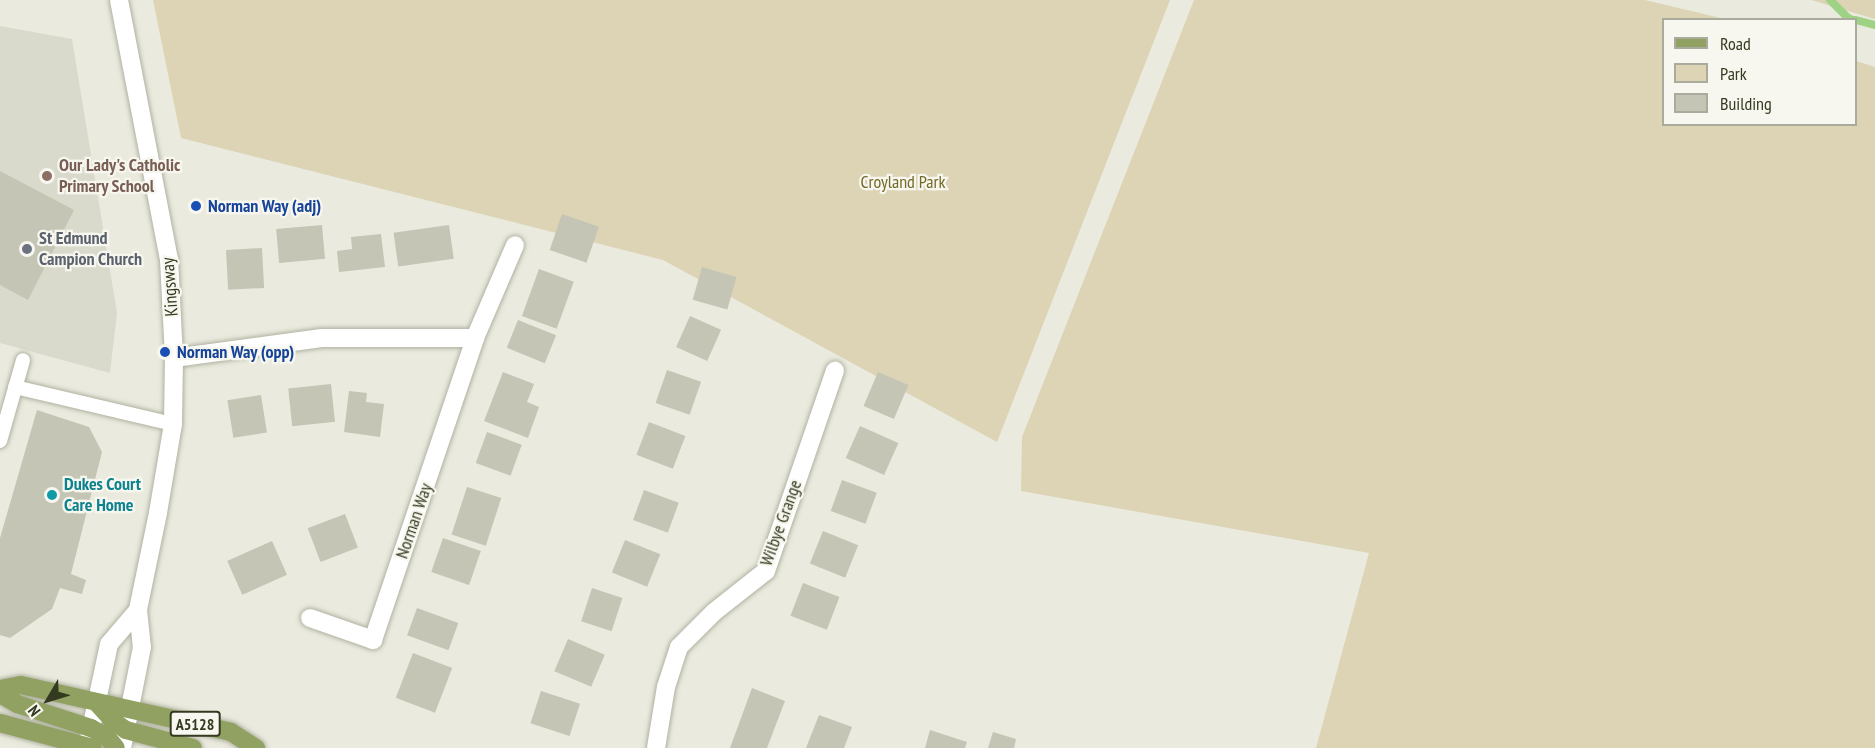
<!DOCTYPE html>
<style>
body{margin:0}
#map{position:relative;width:1875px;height:748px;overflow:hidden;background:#eaeade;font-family:"PT Sans Narrow",sans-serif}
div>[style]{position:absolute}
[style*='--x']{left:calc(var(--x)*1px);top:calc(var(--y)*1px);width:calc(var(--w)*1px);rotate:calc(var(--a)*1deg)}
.built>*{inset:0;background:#d9dacc}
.green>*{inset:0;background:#ddd4b6}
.stream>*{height:8px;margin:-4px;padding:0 4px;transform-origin:4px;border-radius:4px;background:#9ed284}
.building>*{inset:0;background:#c4c5b4;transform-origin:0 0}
.roads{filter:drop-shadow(0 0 2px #b0b2a1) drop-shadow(0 0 2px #b0b2a1)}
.lane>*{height:14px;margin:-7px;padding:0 7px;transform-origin:7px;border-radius:7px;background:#fff}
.street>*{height:18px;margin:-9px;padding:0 9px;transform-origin:9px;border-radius:9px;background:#fff}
.secondary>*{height:18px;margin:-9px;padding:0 9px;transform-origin:9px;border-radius:9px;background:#fff}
.primary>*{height:18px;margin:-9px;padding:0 9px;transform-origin:9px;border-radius:9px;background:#91a161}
.dots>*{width:16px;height:16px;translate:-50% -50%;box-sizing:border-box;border:3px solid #f7f7ef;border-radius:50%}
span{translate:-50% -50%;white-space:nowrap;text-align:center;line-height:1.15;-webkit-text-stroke:4.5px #f7f7ef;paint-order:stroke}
.shield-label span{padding:2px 4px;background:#f7f7ef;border:2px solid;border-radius:4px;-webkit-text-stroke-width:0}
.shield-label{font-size:16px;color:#343a1f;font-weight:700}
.education-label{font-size:18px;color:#785e54;font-weight:700}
.left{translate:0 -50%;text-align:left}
.park-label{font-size:18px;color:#726a28}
.transit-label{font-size:18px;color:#164399;font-weight:700}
.worship-label{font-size:18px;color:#5b616d;font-weight:700}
.street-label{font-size:18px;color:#343a1f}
.culture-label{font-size:18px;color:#0d838f;font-weight:700}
.legend{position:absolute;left:1662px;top:18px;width:195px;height:108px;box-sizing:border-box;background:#f7f7ef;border:2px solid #a9ab9c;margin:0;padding:8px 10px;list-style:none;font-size:18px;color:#343a1f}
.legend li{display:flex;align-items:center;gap:12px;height:30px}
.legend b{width:30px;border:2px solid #a9ab9c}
.north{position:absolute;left:18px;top:670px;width:60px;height:60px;-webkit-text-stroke:4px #f7f7ef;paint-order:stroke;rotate:232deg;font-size:16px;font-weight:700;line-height:24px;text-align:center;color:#343a1f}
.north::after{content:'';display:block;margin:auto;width:21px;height:27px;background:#343a1f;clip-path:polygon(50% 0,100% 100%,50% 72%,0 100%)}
</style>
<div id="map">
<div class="built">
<i style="clip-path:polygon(0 26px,72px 39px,117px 313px,110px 373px,0 343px)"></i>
</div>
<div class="green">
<i style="clip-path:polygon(153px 0,1170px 0,997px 442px,663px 260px,181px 138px)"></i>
<i style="clip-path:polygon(1194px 0,1645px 0,1725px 19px,1664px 20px,1664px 124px,1856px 124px,1856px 61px,1875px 67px,1875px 748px,1316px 748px,1369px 553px,1021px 491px,1022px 437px)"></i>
<i style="clip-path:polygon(1811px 0,1875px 0,1875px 19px)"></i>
</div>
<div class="stream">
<i style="--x:1830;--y:0;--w:25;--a:45"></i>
<i style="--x:1848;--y:18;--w:5;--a:22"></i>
<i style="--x:1856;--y:20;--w:20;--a:15"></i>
</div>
<div class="building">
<i style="clip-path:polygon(0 171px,74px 210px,28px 300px,0 285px)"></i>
<i style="left:562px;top:214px;width:39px;height:38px;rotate:19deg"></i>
<i style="left:322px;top:225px;width:34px;height:46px;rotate:85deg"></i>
<i style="left:449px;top:225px;width:34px;height:56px;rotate:82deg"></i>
<i style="clip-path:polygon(381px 234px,385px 267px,339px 272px,337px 251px,352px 249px,351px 237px)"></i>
<i style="left:262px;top:248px;width:40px;height:36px;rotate:87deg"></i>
<i style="left:702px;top:267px;width:36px;height:34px;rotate:16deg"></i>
<i style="left:539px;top:269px;width:37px;height:50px;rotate:20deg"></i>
<i style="left:690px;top:316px;width:34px;height:34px;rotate:24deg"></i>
<i style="left:518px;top:320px;width:41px;height:30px;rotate:22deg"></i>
<i style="left:667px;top:370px;width:36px;height:35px;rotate:19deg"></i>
<i style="clip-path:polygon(503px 372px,534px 384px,527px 402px,539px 407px,528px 438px,484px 421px)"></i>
<i style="left:878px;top:372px;width:33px;height:37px;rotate:23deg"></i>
<i style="left:331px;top:384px;width:38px;height:43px;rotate:84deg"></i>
<i style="clip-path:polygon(349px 391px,367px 393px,366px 402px,384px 404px,380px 437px,344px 432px)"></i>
<i style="left:261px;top:395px;width:38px;height:34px;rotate:81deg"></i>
<i style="clip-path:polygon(37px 410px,89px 427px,102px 452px,71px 574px,86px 580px,82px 594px,60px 588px,52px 609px,10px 638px,0 635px,0 538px)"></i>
<i style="left:649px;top:422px;width:39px;height:35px;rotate:21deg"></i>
<i style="left:860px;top:426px;width:42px;height:35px;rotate:24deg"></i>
<i style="left:487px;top:432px;width:37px;height:33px;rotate:20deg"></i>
<i style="left:842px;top:480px;width:37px;height:33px;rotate:20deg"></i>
<i style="left:467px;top:487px;width:36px;height:50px;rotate:18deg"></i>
<i style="left:644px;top:490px;width:37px;height:32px;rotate:20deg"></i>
<i style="left:345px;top:514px;width:36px;height:40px;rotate:69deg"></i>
<i style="left:823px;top:531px;width:38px;height:35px;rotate:22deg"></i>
<i style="left:443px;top:538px;width:40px;height:36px;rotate:19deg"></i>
<i style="left:625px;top:540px;width:38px;height:35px;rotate:22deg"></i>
<i style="left:272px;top:541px;width:37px;height:49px;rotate:66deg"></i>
<i style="left:803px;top:583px;width:39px;height:35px;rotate:21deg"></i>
<i style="left:592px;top:588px;width:32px;height:35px;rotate:18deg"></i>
<i style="left:417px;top:608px;width:44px;height:29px;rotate:20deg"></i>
<i style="left:568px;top:639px;width:40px;height:35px;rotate:23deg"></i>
<i style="left:413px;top:653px;width:42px;height:48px;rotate:21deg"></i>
<i style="clip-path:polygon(752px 688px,785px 701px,767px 748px,730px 748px)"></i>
<i style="left:541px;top:691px;width:41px;height:34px;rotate:18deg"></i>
<i style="clip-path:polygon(819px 715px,852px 727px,844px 748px,806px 748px)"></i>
<i style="clip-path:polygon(930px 730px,967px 742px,965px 748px,925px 748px)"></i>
<i style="clip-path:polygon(993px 732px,1016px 739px,1014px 748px,988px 748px)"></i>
</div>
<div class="roads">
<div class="lane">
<i style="--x:15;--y:387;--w:162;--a:13.2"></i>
<i style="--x:0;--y:441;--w:84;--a:-74.1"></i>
</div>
<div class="street">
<i style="--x:174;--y:358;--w:149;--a:-7.7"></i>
<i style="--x:322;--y:338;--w:153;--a:0"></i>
<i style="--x:310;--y:618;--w:67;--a:19.2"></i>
<i style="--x:373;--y:640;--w:319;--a:-71.3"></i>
<i style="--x:475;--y:338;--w:101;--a:-66.7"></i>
<i style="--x:656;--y:748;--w:62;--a:-80.7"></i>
<i style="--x:666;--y:687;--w:42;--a:-72"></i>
<i style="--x:679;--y:647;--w:49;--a:-45"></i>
<i style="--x:714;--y:612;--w:66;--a:-38.3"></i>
<i style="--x:766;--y:571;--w:212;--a:-71"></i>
</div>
<div class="secondary">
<i style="--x:119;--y:0;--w:264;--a:79.1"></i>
<i style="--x:169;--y:259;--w:99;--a:87.1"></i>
<i style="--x:174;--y:358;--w:66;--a:90.9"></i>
<i style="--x:173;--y:424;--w:90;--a:99.6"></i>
<i style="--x:158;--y:513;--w:99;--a:101.7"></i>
<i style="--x:138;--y:610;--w:37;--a:84"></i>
<i style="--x:142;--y:647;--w:103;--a:101.2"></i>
<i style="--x:88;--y:743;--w:101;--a:-78"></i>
<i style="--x:109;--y:644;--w:45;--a:-49.5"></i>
</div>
<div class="primary">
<i style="--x:0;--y:689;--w:21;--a:-11"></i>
<i style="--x:21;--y:685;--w:215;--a:12.6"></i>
<i style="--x:231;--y:732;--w:30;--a:33"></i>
<i style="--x:0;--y:694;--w:20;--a:30"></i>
<i style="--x:17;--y:704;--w:78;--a:18"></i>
<i style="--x:91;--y:728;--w:18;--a:29"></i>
<i style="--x:107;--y:737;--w:14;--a:51"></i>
<i style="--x:96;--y:702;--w:24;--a:48"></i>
<i style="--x:112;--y:720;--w:17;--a:36"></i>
<i style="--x:126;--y:730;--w:69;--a:15"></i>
<i style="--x:0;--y:723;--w:96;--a:15"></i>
</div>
</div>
<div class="dots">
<i style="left:47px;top:176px;background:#8d6e63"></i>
<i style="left:196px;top:206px;background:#1a4fb4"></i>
<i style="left:27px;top:249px;background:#6b7280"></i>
<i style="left:165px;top:352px;background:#1a4fb4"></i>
<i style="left:52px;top:495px;background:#0f9aa8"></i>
</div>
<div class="shield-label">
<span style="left:195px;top:724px">A5128</span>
</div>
<div class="education-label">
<span class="left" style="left:59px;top:176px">Our Lady's Catholic<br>Primary School</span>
</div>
<div class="park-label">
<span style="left:903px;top:182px">Croyland Park</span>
</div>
<div class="transit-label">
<span class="left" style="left:208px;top:206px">Norman Way (adj)</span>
<span class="left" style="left:177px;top:352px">Norman Way (opp)</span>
</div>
<div class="worship-label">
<span class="left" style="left:39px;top:249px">St Edmund<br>Campion Church</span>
</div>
<div class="street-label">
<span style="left:170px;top:287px;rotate:-94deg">Kingsway</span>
<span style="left:414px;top:521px;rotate:-71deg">Norman Way</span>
<span style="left:781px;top:523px;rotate:-70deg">Wilbye Grange</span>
</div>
<div class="culture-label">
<span class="left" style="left:64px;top:495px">Dukes Court<br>Care Home</span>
</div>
<ul class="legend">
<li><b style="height:8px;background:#91a161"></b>Road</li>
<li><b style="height:16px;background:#ddd4b6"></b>Park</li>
<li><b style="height:16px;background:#c4c5b4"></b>Building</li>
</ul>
<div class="north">N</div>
</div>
